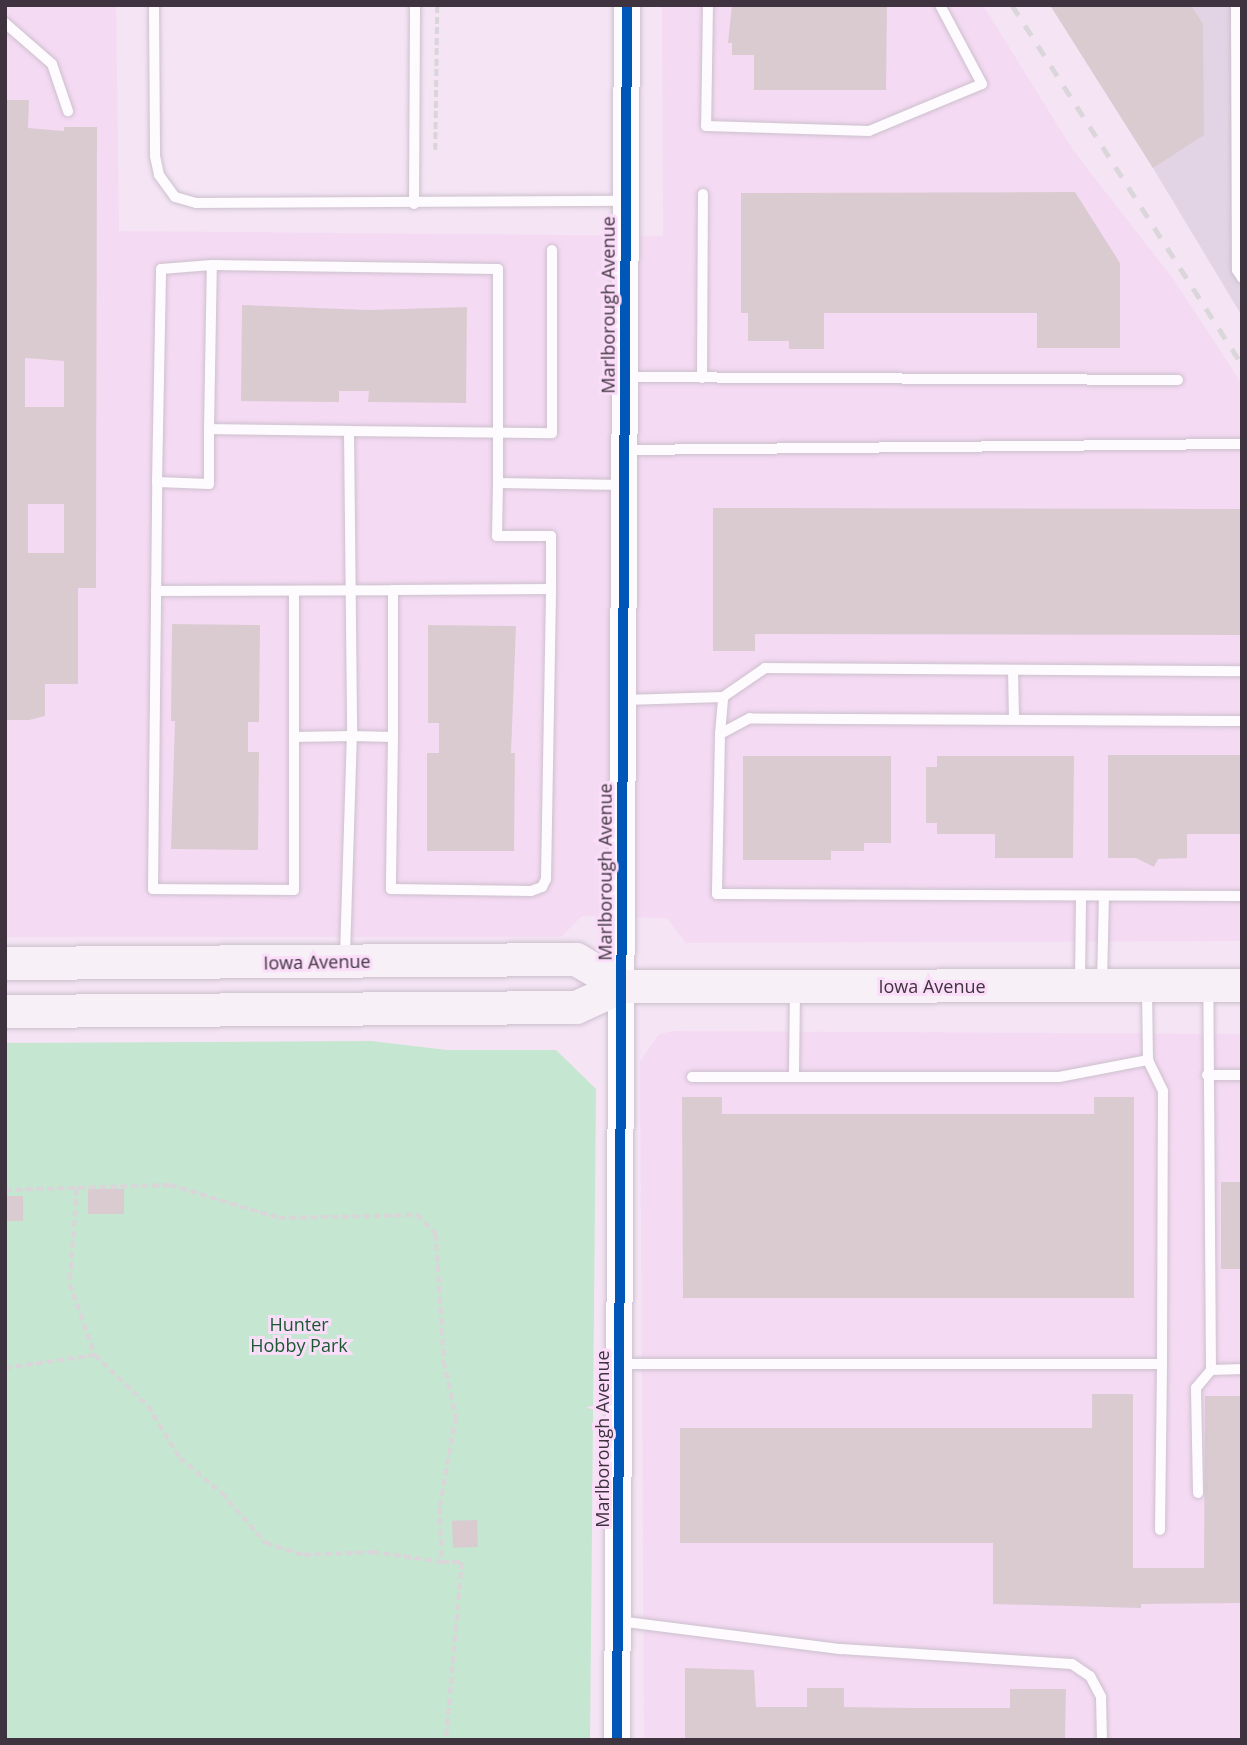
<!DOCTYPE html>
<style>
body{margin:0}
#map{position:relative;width:1247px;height:1745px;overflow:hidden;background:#f4e4f4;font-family:"Open Sans",sans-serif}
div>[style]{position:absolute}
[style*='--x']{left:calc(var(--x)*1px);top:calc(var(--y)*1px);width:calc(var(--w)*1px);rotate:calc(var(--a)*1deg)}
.commercial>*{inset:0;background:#e2d4e5}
.built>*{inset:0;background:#f5daf4}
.green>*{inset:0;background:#c5e6d0}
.building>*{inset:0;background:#dacbd1;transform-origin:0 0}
.path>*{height:3.5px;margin-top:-1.75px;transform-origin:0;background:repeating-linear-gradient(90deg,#d9d5d9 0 7px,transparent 0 10.5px)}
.roads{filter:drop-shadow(0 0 2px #ccc0cc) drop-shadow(0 0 2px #ccc0cc)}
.service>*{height:10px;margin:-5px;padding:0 5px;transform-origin:5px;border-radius:5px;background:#fdfbfd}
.tertiary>*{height:26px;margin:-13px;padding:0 13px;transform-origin:13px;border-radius:13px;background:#fdfbfd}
.primary>*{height:33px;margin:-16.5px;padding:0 16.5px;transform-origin:16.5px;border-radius:16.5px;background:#f7f0f7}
.rail>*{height:5px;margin-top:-2.5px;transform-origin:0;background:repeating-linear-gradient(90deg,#dad6da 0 12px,transparent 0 24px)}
.cycleway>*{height:10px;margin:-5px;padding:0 5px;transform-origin:5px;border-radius:5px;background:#0057b8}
span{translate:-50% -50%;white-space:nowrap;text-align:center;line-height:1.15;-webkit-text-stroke:6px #fbddfa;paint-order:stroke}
.street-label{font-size:18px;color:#3e333e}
.park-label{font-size:18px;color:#195932}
.frame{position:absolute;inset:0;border:7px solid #3e333e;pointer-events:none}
</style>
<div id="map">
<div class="commercial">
<i style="clip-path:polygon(1050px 5px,1242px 5px,1242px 316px,1153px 168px)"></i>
</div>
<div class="built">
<i style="clip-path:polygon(5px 5px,116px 5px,119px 231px,663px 236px,662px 5px,983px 5px,1073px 150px,1174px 280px,1242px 384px,1242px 941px,686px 943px,667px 918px,582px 916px,561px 937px,5px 937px)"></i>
<i style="clip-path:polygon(672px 1031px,1242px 1034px,1242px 1740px,644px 1740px,640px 1062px,658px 1035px)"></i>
</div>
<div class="green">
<i style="clip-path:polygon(371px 1041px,447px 1050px,556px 1050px,596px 1089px,590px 1740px,5px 1740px,5px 1043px)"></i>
</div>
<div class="building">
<i style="clip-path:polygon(732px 5px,887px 5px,886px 90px,754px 90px,754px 55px,732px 55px,732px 43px,728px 43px)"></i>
<i style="clip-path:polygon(1050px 5px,1191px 5px,1203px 24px,1204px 135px,1153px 168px)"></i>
<i style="clip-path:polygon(evenodd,5px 100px,29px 100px,28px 128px,64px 131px,64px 127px,97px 127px,96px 588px,78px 588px,78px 684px,45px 684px,45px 716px,29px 720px,5px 720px,5px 100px,25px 358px,64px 361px,64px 407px,25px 407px,25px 358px,5px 100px,28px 504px,64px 504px,64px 553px,28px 553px,28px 504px)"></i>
<i style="clip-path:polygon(1075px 192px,1120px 263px,1120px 348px,1037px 348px,1037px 313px,824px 313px,824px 349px,789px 349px,789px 341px,748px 341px,748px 313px,741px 313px,741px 193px)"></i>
<i style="clip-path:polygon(242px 305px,369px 310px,467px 307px,466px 403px,368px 402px,369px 391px,339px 391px,339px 402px,241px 401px)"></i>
<i style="clip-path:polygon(713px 508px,1242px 509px,1242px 635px,755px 634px,755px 651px,713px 651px)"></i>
<i style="clip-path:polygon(172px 624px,260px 625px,259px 722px,248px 722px,248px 752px,259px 752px,258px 850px,171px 849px,175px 721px,171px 721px)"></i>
<i style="clip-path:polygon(428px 625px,516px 626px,511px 753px,515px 753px,514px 851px,427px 851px,427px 753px,439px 753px,439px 723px,428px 723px)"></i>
<i style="clip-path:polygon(1108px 755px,1242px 755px,1242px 834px,1187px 834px,1187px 858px,1158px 859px,1154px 867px,1136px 858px,1108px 858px)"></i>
<i style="clip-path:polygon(743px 756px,891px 756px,891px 843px,864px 843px,864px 851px,831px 851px,831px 860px,743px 860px)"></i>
<i style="clip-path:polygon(937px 756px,1074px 756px,1073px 858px,995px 858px,995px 834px,937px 834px,937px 823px,926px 823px,926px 767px,937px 767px)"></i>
<i style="clip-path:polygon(682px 1097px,722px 1097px,722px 1114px,1094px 1114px,1094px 1097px,1134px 1097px,1134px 1298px,683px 1298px)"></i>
<i style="left:1221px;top:1182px;width:21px;height:87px"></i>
<i style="left:124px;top:1189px;width:25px;height:36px;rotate:90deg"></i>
<i style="left:5px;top:1196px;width:18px;height:25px"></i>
<i style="clip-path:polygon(1092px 1394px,1133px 1394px,1133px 1568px,1204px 1568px,1205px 1396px,1242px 1396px,1242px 1603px,1141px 1604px,1141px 1608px,993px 1604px,993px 1543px,680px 1543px,680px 1428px,1092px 1428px)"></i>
<i style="left:477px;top:1520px;width:27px;height:25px;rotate:88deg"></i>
<i style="clip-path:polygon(685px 1668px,754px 1670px,756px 1707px,807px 1707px,807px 1688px,844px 1688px,844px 1707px,916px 1708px,1010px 1708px,1010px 1689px,1066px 1689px,1065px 1740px,685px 1740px)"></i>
</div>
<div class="path">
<i style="--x:435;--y:150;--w:145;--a:-89.2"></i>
<i style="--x:77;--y:1189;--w:95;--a:94.2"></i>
<i style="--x:70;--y:1284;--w:75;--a:70.6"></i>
<i style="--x:95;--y:1355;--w:74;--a:43.9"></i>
<i style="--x:148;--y:1406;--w:61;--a:58.4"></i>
<i style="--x:180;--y:1458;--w:55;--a:39.8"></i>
<i style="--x:222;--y:1493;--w:67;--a:48.7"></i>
<i style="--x:266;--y:1543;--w:40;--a:18"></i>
<i style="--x:304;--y:1555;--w:69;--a:-2.5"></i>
<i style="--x:373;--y:1552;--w:70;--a:8.2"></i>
<i style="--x:5;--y:1190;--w:165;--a:-1.7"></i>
<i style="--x:170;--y:1185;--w:114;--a:16.8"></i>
<i style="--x:279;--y:1218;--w:138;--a:-1.2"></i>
<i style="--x:417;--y:1215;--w:27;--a:45"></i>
<i style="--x:436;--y:1234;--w:128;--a:86.4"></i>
<i style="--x:444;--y:1362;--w:56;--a:77.7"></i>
<i style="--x:456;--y:1417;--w:92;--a:100"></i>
<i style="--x:440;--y:1508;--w:54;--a:87.9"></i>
<i style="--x:442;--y:1562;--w:20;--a:0"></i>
<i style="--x:462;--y:1562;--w:179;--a:95.1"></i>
<i style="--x:5;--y:1368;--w:91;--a:-8.2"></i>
</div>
<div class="roads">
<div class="service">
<i style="--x:154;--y:5;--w:151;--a:89.6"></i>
<i style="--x:155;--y:156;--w:19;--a:78"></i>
<i style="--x:159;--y:175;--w:27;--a:54"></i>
<i style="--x:175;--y:197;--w:22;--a:16"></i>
<i style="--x:196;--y:203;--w:430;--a:-0.3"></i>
<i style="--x:708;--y:5;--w:121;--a:90.9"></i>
<i style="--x:706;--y:126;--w:163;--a:1.8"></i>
<i style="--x:869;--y:131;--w:122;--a:-22.6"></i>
<i style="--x:982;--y:84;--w:89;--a:-118"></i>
<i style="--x:1236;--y:5;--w:265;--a:89.8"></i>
<i style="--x:1237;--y:270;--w:9;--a:58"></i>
<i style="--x:5;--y:23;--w:62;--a:41.1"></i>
<i style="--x:52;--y:64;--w:50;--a:71.2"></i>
<i style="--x:414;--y:204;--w:199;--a:-89.7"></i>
<i style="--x:624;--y:377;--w:554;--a:0.31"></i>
<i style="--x:702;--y:378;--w:184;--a:-89.7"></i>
<i style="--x:209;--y:429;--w:140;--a:0.8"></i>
<i style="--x:349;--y:431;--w:305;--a:89.4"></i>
<i style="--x:352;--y:736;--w:58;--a:179"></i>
<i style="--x:294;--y:737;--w:153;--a:90"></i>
<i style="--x:294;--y:890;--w:141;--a:-179.6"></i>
<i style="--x:153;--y:889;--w:407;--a:-89.4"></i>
<i style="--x:157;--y:482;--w:52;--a:2.2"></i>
<i style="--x:209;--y:484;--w:55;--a:-90"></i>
<i style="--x:209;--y:429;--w:164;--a:-89"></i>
<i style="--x:212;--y:265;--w:286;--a:0.8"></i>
<i style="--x:498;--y:269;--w:214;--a:90"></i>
<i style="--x:349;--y:431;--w:203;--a:0.6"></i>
<i style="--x:552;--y:433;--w:183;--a:-90"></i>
<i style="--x:624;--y:450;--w:618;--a:-0.56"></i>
<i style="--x:157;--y:482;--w:213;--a:-88.9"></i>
<i style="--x:161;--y:269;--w:51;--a:-4.5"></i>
<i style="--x:156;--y:591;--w:237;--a:-0.2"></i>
<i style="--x:294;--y:591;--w:146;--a:90"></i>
<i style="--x:1013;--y:670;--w:48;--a:88.8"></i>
<i style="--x:624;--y:700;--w:99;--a:-1.7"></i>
<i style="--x:723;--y:697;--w:51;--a:-34.6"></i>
<i style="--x:765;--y:668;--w:477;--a:0.4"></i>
<i style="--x:1242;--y:721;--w:492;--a:-179.7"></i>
<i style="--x:750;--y:718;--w:34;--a:152"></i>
<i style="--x:720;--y:734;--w:160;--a:91.1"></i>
<i style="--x:717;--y:894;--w:525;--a:0.22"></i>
<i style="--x:720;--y:734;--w:37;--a:-85"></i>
<i style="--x:393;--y:737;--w:152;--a:90.8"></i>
<i style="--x:391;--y:889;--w:140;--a:0.8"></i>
<i style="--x:531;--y:891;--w:12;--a:-20"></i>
<i style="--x:542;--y:887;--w:9;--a:-63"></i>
<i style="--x:546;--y:879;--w:290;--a:-89"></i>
<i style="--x:345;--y:955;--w:219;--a:-88.2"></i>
<i style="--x:352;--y:736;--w:41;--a:1.4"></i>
<i style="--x:393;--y:737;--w:147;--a:-90"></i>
<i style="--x:393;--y:590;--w:158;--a:-0.4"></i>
<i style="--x:551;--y:589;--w:53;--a:-90"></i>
<i style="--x:551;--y:536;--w:54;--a:180"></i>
<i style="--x:497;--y:536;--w:53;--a:-88.9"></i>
<i style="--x:498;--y:483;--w:126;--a:0.9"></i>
<i style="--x:1080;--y:982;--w:85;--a:-89.3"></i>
<i style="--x:1102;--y:983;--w:86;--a:-88.7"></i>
<i style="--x:795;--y:991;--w:86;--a:90.7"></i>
<i style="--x:794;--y:1077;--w:265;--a:0"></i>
<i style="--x:1059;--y:1077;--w:91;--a:-10.8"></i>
<i style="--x:1207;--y:1075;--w:35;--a:0"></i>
<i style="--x:692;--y:1077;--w:102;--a:0"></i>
<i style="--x:620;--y:1364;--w:542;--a:0"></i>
<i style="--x:1162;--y:1364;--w:273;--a:-89.8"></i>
<i style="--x:1163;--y:1091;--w:34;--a:-116"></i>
<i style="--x:1148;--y:1060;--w:72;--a:-90.8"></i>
<i style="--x:1211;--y:1370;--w:31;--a:-2"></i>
<i style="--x:1198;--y:1493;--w:105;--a:-91.1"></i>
<i style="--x:1196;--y:1388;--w:23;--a:-50"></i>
<i style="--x:1211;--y:1370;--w:382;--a:-90.4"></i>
<i style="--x:1160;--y:1530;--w:166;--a:-89.3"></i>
<i style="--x:618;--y:1621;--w:225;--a:7.2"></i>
<i style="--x:841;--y:1649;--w:231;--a:3.7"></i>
<i style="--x:1072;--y:1664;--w:22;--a:34"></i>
<i style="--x:1090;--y:1676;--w:24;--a:62"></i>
<i style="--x:1101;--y:1697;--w:43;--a:88.7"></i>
</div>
<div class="tertiary">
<i style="--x:617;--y:1740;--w:1735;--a:-89.67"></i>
</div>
<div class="primary">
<i style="--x:5;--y:963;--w:571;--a:-0.4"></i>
<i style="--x:576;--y:959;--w:53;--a:30.4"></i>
<i style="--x:5;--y:1011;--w:571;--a:-0.4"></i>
<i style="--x:576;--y:1007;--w:51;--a:-24.5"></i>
<i style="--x:622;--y:986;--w:620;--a:-0.09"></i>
</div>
</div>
<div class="rail">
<i style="--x:1012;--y:5;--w:427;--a:57.4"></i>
</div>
<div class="cycleway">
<i style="--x:617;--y:1740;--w:1735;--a:-89.67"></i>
</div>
<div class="street-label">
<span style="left:608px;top:305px;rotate:-90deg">Marlborough Avenue</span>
<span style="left:605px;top:872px;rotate:-90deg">Marlborough Avenue</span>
<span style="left:317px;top:962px;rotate:-1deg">Iowa Avenue</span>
<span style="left:932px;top:986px">Iowa Avenue</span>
<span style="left:602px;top:1439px;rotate:-90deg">Marlborough Avenue</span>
</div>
<div class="park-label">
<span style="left:299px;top:1335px">Hunter<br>Hobby Park</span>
</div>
<div class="frame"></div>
</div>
